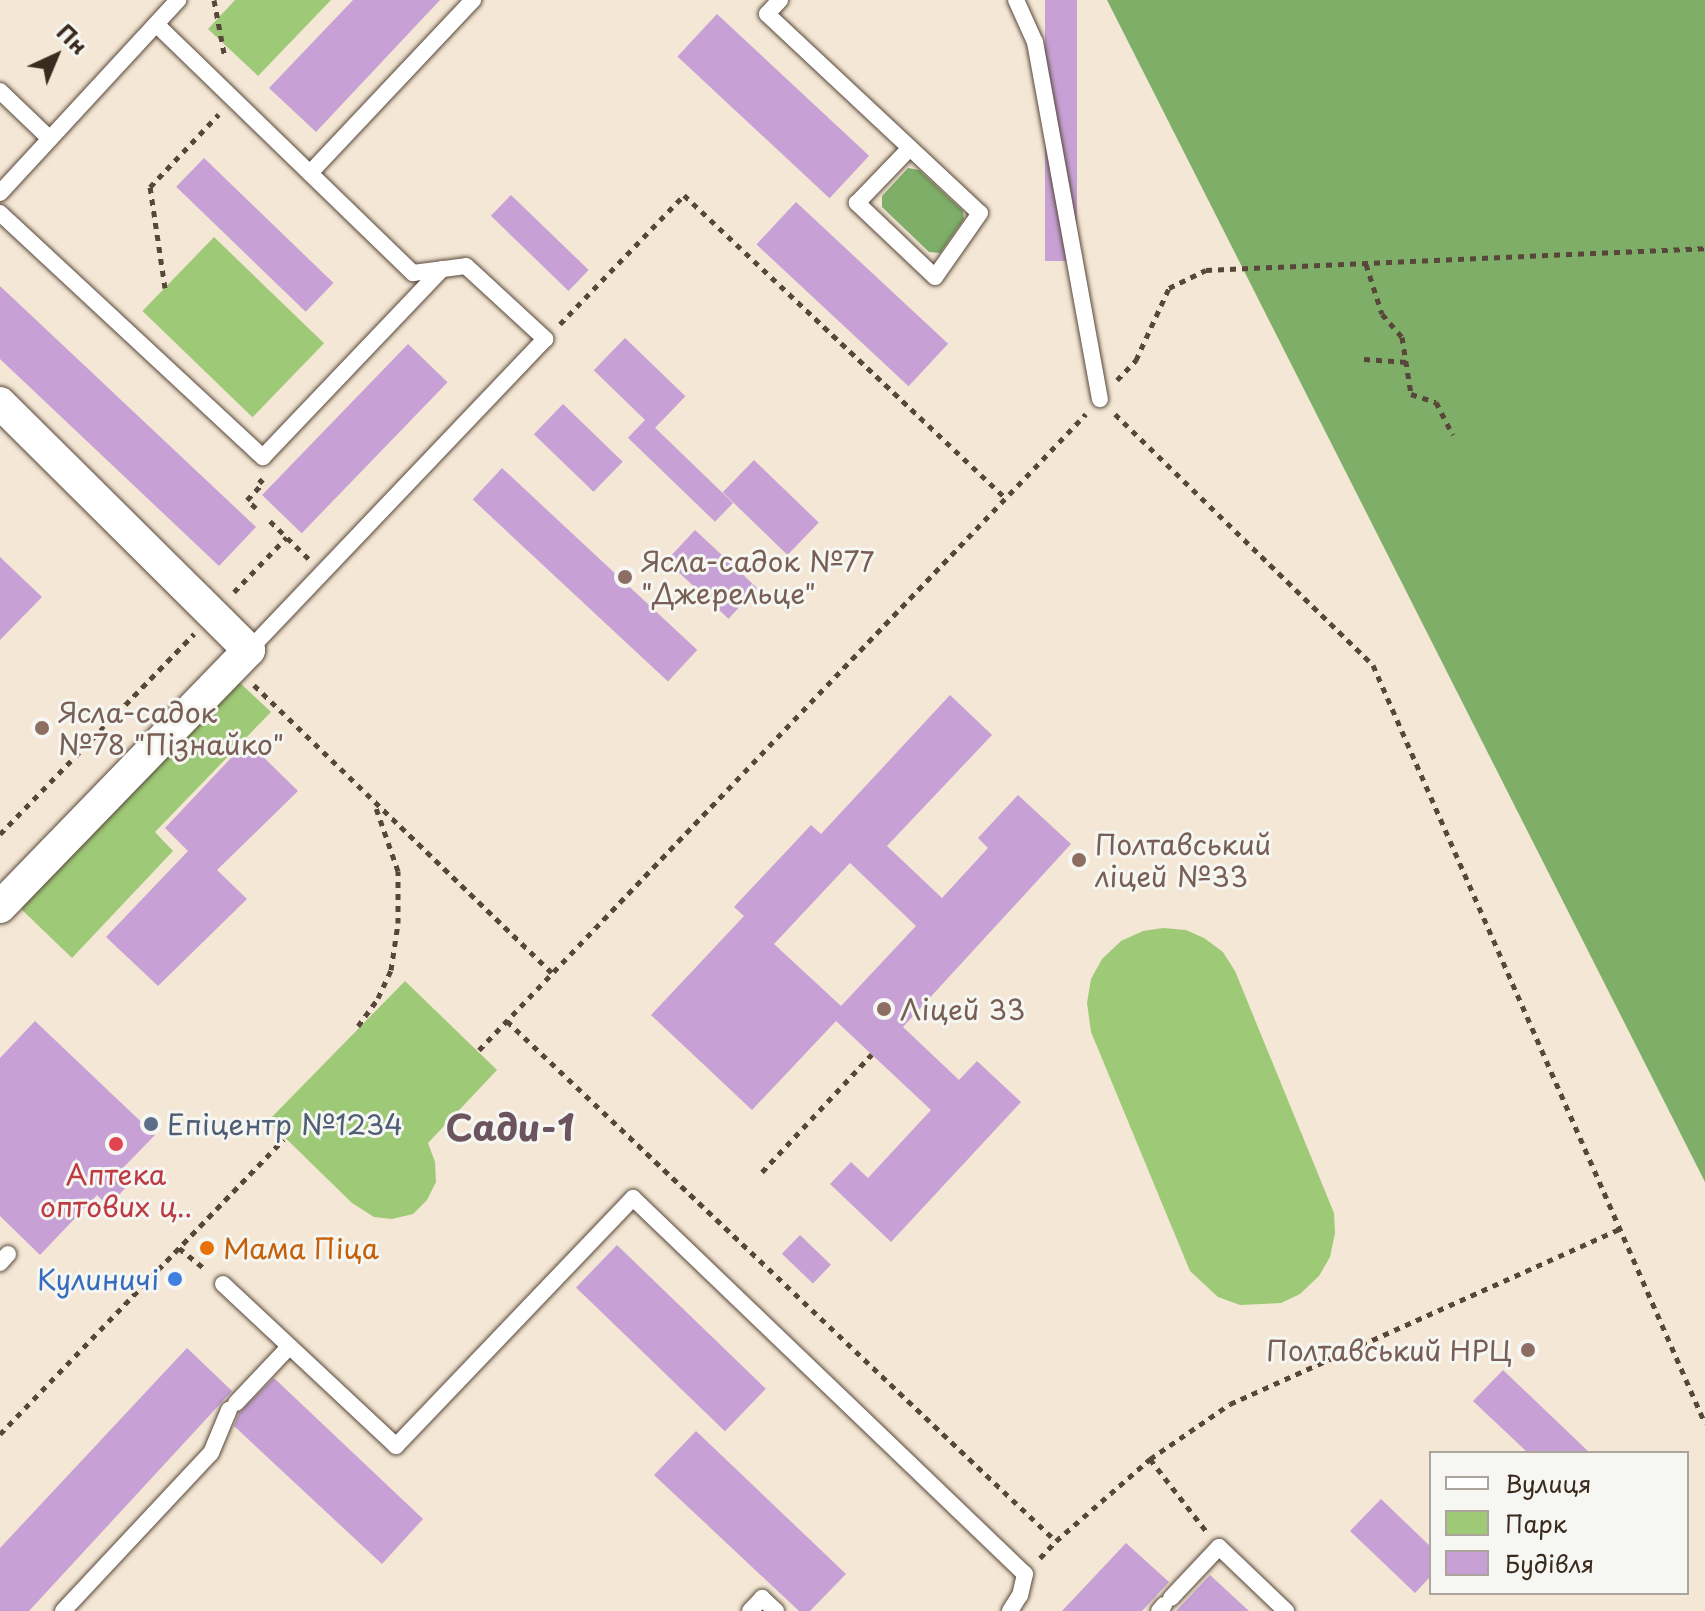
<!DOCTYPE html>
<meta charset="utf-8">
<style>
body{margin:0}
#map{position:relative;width:1705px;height:1611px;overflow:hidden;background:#f4e7d5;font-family:"Playpen Sans",sans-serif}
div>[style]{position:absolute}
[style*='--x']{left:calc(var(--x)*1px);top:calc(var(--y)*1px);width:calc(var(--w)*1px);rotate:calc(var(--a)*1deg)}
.green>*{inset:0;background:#9eca77;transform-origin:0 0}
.forest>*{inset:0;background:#7eae68}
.building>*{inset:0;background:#c7a1d5;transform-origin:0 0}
.path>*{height:5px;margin-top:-2.5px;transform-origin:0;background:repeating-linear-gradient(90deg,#574639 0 6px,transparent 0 12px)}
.roads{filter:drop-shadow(0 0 2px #574639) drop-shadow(0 0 2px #574639)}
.service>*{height:16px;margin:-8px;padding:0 8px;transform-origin:8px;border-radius:8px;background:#fff}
.minor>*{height:32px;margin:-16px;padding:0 16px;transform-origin:16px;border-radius:16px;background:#fff}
.dots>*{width:22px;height:22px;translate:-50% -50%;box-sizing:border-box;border:4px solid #f6f6f2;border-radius:50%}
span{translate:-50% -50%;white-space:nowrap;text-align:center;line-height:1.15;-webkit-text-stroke:6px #f6f6f2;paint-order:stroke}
.education-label{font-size:28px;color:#785e54}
.left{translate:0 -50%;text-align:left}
.right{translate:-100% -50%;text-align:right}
.service-label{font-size:28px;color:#4e5e75}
.health-label{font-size:28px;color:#be3a42}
.food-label{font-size:28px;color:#c56008}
.shop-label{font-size:28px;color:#366cbe}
.district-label{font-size:36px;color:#6c545e;font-weight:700}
.legend{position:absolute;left:1429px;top:1451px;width:260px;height:144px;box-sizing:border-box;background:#f6f6f2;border:2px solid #aba49d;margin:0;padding:10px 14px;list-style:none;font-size:24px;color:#3b2a1e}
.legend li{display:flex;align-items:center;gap:16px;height:40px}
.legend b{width:40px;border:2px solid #aba49d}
.north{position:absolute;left:16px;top:16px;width:80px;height:80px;-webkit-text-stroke:6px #f6f6f2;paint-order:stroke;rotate:44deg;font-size:22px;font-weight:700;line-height:32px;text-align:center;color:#3b2a1e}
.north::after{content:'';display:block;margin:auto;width:28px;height:36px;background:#3b2a1e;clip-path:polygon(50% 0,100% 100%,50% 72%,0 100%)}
</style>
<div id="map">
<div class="green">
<i style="clip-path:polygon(235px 0,331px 0,258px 76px,208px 29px)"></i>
<i style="left:214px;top:237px;width:153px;height:103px;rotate:44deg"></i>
<i style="clip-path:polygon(237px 680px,271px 712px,155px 832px,173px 851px,72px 958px,19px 907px)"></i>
<i style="clip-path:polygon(1163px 928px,1186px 930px,1204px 938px,1223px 952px,1235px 971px,1334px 1213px,1335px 1233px,1330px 1257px,1319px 1276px,1300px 1294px,1281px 1303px,1240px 1305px,1218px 1297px,1190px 1271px,1091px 1032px,1087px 1003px,1091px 979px,1102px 959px,1121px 941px,1143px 931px)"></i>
<i style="clip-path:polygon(405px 981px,497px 1070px,428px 1143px,435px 1162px,436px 1182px,427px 1200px,413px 1214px,392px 1219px,374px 1217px,352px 1203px,268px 1121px)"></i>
</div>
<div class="forest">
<i style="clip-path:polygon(1107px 0,1705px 0,1705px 1182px)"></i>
<i style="clip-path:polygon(908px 168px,919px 170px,963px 211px,964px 219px,940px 253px,929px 252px,882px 207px,882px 196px)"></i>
</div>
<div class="building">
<i style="clip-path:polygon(353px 0,440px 0,316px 132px,269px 88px)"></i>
<i style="left:1045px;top:0;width:32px;height:261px"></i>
<i style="left:717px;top:14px;width:208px;height:58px;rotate:43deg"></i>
<i style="left:204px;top:158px;width:180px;height:40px;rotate:44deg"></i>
<i style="left:511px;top:195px;width:108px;height:29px;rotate:44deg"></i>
<i style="left:796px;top:202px;width:208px;height:58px;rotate:43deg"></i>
<i style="clip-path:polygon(0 286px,256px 527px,219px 566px,0 359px)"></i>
<i style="left:625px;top:338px;width:84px;height:45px;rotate:44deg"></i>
<i style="left:408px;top:344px;width:55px;height:210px;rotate:44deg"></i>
<i style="left:563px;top:404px;width:83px;height:42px;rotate:44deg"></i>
<i style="left:646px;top:419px;width:121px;height:26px;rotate:44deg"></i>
<i style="left:754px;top:460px;width:90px;height:45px;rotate:44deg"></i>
<i style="left:502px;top:468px;width:267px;height:43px;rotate:43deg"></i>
<i style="left:695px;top:530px;width:85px;height:42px;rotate:43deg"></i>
<i style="clip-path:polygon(0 557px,42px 597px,0 640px)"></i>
<i style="clip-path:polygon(evenodd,950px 695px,992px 735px,887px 846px,942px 898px,988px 848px,978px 838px,1018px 795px,1071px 844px,903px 1027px,959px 1080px,977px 1061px,1021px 1102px,891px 1242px,830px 1184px,851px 1162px,868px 1178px,931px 1110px,836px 1021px,752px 1110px,651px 1015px,744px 916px,734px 907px,811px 825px,821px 834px,950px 695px,850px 863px,916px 926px,841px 1006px,774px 944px,850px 863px)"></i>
<i style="clip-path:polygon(247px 741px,298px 791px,217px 870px,247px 899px,158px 986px,106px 937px,188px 851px,165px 828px)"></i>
<i style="clip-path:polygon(35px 1021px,155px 1135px,116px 1175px,127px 1186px,118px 1196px,108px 1206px,97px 1195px,40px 1255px,0 1216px,0 1058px)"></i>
<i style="left:800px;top:1235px;width:43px;height:26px;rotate:44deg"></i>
<i style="left:617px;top:1245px;width:207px;height:59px;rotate:44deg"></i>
<i style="clip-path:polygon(187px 1348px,232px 1391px,29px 1611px,0 1611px,0 1548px)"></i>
<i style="clip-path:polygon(1503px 1370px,1590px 1453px,1528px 1453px,1473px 1401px)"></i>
<i style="clip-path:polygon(274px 1378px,423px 1519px,382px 1564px,234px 1426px,239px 1413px)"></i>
<i style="clip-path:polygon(696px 1431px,846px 1574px,810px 1611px,799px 1611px,654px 1475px)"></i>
<i style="clip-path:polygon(1381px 1499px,1431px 1547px,1431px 1576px,1415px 1593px,1350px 1531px)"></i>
<i style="clip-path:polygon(1126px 1543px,1169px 1582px,1142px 1611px,1062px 1611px)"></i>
<i style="clip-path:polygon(1210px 1575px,1249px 1611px,1176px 1611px)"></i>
</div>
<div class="path">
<i style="--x:214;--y:0;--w:59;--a:79.3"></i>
<i style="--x:1366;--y:264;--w:52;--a:72.3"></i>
<i style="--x:1382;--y:314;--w:30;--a:49"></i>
<i style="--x:1402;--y:337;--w:58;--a:81"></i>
<i style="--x:1411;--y:394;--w:26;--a:18"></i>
<i style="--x:1436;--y:402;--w:37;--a:63"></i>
<i style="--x:165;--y:288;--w:102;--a:-98.4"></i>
<i style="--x:150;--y:187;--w:100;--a:-46.6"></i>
<i style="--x:560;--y:324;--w:179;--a:-46.1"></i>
<i style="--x:684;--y:195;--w:441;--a:43.3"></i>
<i style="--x:1364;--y:359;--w:43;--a:4"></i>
<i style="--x:1117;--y:380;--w:28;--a:-46"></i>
<i style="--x:1136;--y:360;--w:79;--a:-65.4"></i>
<i style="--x:1169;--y:288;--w:41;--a:-25.9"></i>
<i style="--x:1206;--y:270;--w:499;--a:-2.5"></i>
<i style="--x:1115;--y:414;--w:360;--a:44.2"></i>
<i style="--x:1373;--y:665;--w:828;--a:66.35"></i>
<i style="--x:256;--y:508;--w:12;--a:-138"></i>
<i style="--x:247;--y:500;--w:23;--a:-47"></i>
<i style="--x:263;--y:483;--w:6;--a:-135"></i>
<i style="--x:270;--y:521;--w:54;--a:44.3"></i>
<i style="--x:234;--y:592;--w:76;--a:-46.1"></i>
<i style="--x:254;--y:685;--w:414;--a:44"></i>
<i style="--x:0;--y:834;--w:279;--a:-45.9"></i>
<i style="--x:507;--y:1021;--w:756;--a:43.45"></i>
<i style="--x:1056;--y:1541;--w:125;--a:-41.1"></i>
<i style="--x:1150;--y:1459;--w:97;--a:-34.5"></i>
<i style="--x:1230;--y:1404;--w:427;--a:-24.2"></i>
<i style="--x:358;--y:1026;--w:34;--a:-54"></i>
<i style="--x:378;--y:998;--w:31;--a:-65"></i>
<i style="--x:391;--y:970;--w:48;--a:-81.5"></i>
<i style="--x:398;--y:923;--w:52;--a:-90"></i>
<i style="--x:398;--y:871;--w:70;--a:-109.2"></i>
<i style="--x:479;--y:1050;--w:879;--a:-46.34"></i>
<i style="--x:762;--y:1172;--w:161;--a:-47"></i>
<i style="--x:179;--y:1248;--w:35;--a:39"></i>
<i style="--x:0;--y:1434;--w:409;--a:-46.1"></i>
<i style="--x:1150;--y:1459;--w:91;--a:52.1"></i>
<i style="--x:1040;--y:1558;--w:23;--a:-47"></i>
</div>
<div class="roads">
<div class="service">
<i style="--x:780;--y:0;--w:19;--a:133"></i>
<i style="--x:767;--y:14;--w:291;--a:43.1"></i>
<i style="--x:980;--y:213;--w:78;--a:125.1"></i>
<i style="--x:935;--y:277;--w:108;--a:-136.5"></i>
<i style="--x:857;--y:203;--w:76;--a:-46.1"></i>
<i style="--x:1016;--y:0;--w:46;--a:65.7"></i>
<i style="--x:1035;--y:42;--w:363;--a:79.7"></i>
<i style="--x:156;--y:24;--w:358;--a:44.1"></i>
<i style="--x:413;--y:273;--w:53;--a:-7.5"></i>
<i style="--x:466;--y:266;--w:108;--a:42.7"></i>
<i style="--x:545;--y:339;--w:429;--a:133.6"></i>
<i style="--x:0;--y:91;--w:69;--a:43.8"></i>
<i style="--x:310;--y:173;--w:238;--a:-46.7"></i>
<i style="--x:0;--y:193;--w:263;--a:-47.3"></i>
<i style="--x:0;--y:213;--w:359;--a:42.9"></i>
<i style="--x:263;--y:457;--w:260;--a:-46.4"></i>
<i style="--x:0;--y:1263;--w:12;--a:-48"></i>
<i style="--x:223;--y:1284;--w:237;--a:43.1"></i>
<i style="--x:396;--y:1446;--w:343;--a:-46.3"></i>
<i style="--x:633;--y:1198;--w:543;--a:43.81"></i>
<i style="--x:1025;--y:1574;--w:22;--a:103"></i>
<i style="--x:1020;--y:1595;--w:19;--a:122"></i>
<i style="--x:236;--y:1403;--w:77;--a:-46.6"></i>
<i style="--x:1171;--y:1598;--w:70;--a:-46.7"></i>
<i style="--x:1219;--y:1547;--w:93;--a:43.7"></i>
<i style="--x:63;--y:1611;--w:216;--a:-46.9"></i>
<i style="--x:211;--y:1453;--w:47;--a:-67.3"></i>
<i style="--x:750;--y:1611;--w:18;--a:-47"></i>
<i style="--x:762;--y:1598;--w:19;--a:43"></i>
<i style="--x:1159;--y:1611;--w:8;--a:-50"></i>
</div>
<div class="minor">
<i style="--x:0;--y:403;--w:351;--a:44.8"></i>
<i style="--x:249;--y:650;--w:358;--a:134.1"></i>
</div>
</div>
<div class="dots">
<i style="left:625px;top:577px;background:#8d6e63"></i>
<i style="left:42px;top:728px;background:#8d6e63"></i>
<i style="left:1079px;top:860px;background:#8d6e63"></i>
<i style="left:884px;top:1009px;background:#8d6e63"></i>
<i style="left:151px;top:1124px;background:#5c6f8a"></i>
<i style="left:116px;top:1144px;background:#e0444e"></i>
<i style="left:207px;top:1248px;background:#e8710a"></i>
<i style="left:175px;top:1279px;background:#3f7fe0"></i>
<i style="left:1528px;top:1350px;background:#8d6e63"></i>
</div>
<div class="education-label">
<span class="left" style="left:641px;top:577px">Ясла-садок №77<br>"Джерельце"</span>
<span class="left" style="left:58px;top:728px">Ясла-садок<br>№78 "Пізнайко"</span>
<span class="left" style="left:1095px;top:860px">Полтавський<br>ліцей №33</span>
<span class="left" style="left:900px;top:1009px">Ліцей 33</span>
<span class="right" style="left:1512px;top:1350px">Полтавський НРЦ</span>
</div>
<div class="service-label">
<span class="left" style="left:167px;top:1124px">Епіцентр №1234</span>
</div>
<div class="health-label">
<span style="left:116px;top:1190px">Аптека<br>оптових ц‥</span>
</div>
<div class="food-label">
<span class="left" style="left:223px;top:1248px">Мама Піца</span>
</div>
<div class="shop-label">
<span class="right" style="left:159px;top:1279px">Кулиничі</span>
</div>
<div class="district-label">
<span style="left:510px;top:1127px">Сади-1</span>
</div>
<ul class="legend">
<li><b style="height:10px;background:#fff"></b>Вулиця</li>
<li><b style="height:22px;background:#9eca77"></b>Парк</li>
<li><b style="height:22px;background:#c7a1d5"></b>Будівля</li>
</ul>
<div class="north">Пн</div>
</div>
